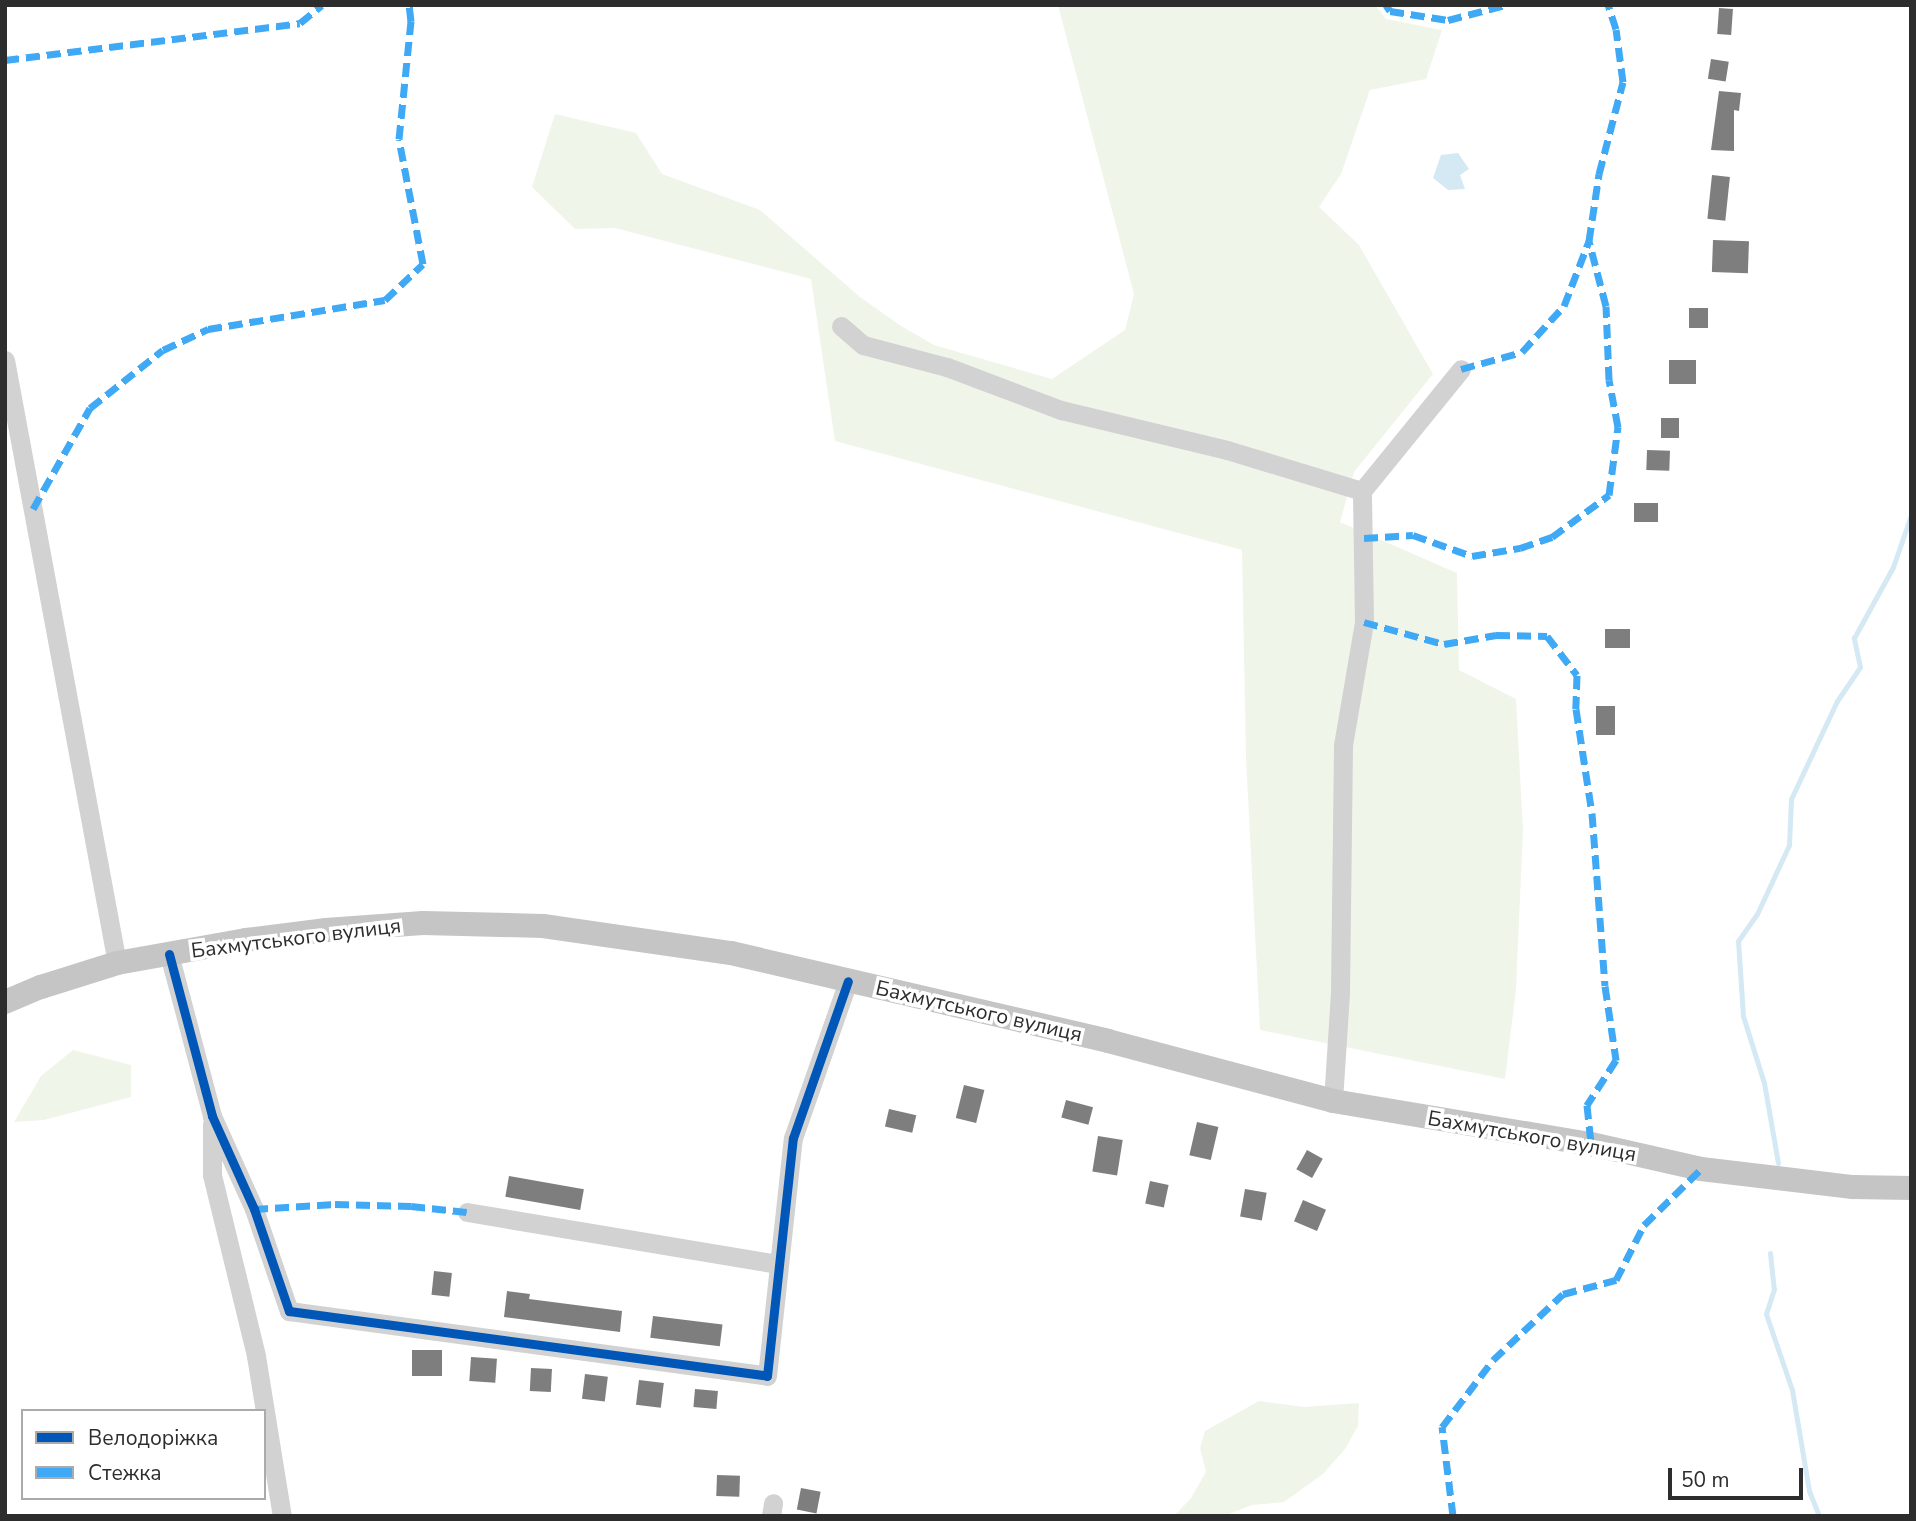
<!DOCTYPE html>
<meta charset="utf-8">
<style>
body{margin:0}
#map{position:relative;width:1916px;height:1521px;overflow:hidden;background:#fff;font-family:"Nunito Sans",sans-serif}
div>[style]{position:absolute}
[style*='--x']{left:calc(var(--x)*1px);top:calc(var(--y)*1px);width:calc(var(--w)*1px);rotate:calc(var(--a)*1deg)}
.green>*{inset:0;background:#f0f5ea}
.water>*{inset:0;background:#d4e9f3}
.stream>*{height:5px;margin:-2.5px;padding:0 2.5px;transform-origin:2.5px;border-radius:2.5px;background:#d4e9f3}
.building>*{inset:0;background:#7e7e7e;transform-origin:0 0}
.minor>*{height:19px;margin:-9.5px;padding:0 9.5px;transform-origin:9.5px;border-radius:9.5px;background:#d2d2d2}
.major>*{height:24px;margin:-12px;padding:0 12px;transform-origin:12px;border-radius:12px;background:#c5c5c5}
.quiet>*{height:7px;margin-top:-3.5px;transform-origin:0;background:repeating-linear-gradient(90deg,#3fa9f5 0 14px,transparent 0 21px)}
.cycleway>*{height:9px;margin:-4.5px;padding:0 4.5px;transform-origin:4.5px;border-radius:4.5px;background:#0057b8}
span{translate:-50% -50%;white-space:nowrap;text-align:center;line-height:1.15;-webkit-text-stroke:7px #fff;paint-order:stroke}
.street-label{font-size:21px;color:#2d2d2d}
.frame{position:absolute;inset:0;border:7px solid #2d2d2d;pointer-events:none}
.legend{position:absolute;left:21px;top:1409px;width:245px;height:91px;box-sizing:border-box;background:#fff;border:2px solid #ababab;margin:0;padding:9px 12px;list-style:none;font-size:21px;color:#2d2d2d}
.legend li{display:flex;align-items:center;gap:14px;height:35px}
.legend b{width:35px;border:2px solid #ababab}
.scale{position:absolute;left:1668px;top:1468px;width:135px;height:32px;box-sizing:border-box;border:4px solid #2d2d2d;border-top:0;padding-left:9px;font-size:21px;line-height:24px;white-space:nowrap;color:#2d2d2d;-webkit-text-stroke:5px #fff;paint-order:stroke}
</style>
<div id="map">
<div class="green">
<i style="clip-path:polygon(1058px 5px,1375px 5px,1386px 19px,1442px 30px,1426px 79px,1370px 90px,1341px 174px,1319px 207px,1359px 245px,1433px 374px,1354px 472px,1340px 522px,1457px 573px,1459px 670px,1516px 699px,1523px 830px,1516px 990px,1505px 1079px,1260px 1030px,1246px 758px,1242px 550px,835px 441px,811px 279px,615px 228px,575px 229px,532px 187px,555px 114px,636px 133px,662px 174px,760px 210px,860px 297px,901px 326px,934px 345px,1052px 379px,1125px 330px,1134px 294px)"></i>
<i style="clip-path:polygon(73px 1050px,131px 1065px,131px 1097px,44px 1120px,14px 1122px,41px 1076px)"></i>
<i style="clip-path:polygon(1259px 1401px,1304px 1407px,1359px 1403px,1358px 1426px,1345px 1449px,1323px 1474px,1284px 1502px,1252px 1505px,1224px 1516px,1174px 1516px,1191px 1498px,1206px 1472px,1200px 1448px,1205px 1431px)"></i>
</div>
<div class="water">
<i style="clip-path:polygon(1458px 153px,1469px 169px,1460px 175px,1465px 189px,1448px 190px,1433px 178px,1441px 155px)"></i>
</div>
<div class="stream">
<i style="--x:1778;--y:1163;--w:81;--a:-99.9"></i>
<i style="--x:1764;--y:1083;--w:70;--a:-107.4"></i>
<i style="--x:1743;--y:1016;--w:75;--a:-93.8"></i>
<i style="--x:1738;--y:941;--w:33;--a:-55"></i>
<i style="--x:1757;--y:914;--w:76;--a:-65.1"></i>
<i style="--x:1789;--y:845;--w:46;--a:-87.5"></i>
<i style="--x:1791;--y:799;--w:108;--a:-64.9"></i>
<i style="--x:1837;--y:701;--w:41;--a:-55.9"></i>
<i style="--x:1860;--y:667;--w:30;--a:-102"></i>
<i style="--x:1854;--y:638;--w:81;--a:-61.2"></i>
<i style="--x:1893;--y:567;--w:55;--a:-70.9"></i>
<i style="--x:1770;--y:1253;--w:36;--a:84"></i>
<i style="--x:1774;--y:1289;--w:26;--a:108"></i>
<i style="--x:1766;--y:1314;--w:80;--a:71.1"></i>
<i style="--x:1792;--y:1390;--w:102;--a:80.4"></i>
<i style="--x:1809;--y:1491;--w:27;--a:68"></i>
</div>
<div class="building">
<i style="left:1719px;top:8px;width:14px;height:26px;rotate:4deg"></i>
<i style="left:1711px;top:59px;width:18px;height:20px;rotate:9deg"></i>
<i style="clip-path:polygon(1719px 91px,1741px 93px,1739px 111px,1734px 110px,1734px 151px,1711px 150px)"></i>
<i style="left:1712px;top:175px;width:18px;height:44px;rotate:6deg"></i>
<i style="left:1713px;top:240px;width:36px;height:32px;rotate:2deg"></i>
<i style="left:1689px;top:308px;width:19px;height:20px"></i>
<i style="left:1669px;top:360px;width:27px;height:24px"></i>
<i style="left:1661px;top:418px;width:18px;height:20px"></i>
<i style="left:1647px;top:450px;width:23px;height:20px;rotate:2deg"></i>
<i style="left:1658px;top:503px;width:19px;height:24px;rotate:90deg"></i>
<i style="left:1630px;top:629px;width:19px;height:25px;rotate:90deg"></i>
<i style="left:1596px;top:706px;width:19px;height:29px"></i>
<i style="left:964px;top:1085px;width:21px;height:34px;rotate:14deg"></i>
<i style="left:1066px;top:1100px;width:28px;height:18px;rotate:15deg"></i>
<i style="left:889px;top:1109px;width:28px;height:18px;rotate:13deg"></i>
<i style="left:1197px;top:1122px;width:22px;height:34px;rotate:13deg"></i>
<i style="left:1098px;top:1136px;width:25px;height:36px;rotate:9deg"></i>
<i style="left:1307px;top:1150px;width:18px;height:22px;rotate:29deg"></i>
<i style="left:509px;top:1176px;width:76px;height:21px;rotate:10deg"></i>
<i style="left:1150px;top:1181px;width:19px;height:23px;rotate:12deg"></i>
<i style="left:1245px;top:1189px;width:22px;height:28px;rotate:10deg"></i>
<i style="left:1303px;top:1200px;width:25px;height:23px;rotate:23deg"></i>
<i style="left:434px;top:1271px;width:18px;height:24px;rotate:6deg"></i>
<i style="clip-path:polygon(507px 1291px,530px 1294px,529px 1299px,622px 1311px,620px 1332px,504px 1317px)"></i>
<i style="left:653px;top:1316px;width:70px;height:22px;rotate:7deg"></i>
<i style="left:412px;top:1350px;width:30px;height:26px"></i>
<i style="left:471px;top:1357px;width:26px;height:24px;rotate:4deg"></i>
<i style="left:531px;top:1368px;width:21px;height:23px;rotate:3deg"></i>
<i style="left:585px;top:1374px;width:23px;height:25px;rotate:7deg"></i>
<i style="left:639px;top:1380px;width:25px;height:25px;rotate:7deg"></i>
<i style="left:695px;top:1389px;width:23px;height:18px;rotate:5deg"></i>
<i style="left:717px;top:1475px;width:23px;height:21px;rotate:2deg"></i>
<i style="left:801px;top:1488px;width:20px;height:22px;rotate:11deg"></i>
</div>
<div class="minor">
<i style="--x:841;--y:326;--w:29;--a:41"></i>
<i style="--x:863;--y:345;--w:87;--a:14.7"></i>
<i style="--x:947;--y:367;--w:122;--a:20.7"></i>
<i style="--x:1061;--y:410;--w:171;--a:13.5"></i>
<i style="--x:1227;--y:450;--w:141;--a:16.9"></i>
<i style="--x:5;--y:360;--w:613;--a:79.48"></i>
<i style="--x:169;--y:954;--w:168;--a:75.1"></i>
<i style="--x:212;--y:1116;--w:102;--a:65.7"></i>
<i style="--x:254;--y:1209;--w:108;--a:71.1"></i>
<i style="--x:289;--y:1311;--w:482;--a:7.7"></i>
<i style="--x:767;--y:1376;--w:239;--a:-83.8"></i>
<i style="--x:793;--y:1138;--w:166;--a:-70.7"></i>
<i style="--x:1333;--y:1101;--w:109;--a:-86.3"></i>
<i style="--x:1340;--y:992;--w:247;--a:-89.3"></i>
<i style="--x:1343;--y:745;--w:125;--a:-80.3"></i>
<i style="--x:1364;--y:622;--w:131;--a:-90.9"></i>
<i style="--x:1362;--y:491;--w:157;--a:-50.9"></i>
<i style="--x:212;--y:1124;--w:51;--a:90"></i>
<i style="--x:212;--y:1175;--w:186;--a:76.3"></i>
<i style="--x:256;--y:1356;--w:162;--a:80.8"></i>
<i style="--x:467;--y:1212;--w:315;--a:9.5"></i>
<i style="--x:771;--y:1516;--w:13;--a:-81"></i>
</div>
<div class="major">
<i style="--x:5;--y:1002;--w:39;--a:-23"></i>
<i style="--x:41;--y:987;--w:80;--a:-17.5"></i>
<i style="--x:117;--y:963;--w:131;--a:-10.1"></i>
<i style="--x:246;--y:940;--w:81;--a:-7.1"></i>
<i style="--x:326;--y:930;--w:97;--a:-4.1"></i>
<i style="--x:423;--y:923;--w:120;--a:1.4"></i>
<i style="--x:543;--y:926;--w:190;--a:8.2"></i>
<i style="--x:731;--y:953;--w:387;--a:13.1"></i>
<i style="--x:1108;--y:1041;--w:233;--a:14.9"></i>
<i style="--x:1333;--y:1101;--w:262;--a:9.5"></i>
<i style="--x:1591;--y:1144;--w:113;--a:12.8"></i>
<i style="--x:1701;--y:1169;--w:153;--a:6.8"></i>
<i style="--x:1853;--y:1187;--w:58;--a:1"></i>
</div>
<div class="quiet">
<i style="--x:1386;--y:5;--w:7;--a:56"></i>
<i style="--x:1390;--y:11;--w:59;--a:8.8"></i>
<i style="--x:1448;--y:20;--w:59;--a:-14.7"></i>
<i style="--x:5;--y:60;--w:297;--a:-7.1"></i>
<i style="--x:300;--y:23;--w:28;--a:-39"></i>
<i style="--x:1461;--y:369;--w:63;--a:-15.6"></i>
<i style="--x:1522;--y:352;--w:62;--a:-47.6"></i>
<i style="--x:1564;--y:306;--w:70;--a:-69"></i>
<i style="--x:1589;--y:241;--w:68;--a:-81.5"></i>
<i style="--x:1599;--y:174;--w:95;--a:-75.4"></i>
<i style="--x:1623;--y:82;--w:53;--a:-97.5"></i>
<i style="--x:1616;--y:29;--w:25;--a:-108"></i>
<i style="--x:33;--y:509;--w:116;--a:-60.6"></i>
<i style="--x:90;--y:408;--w:93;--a:-38.5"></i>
<i style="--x:163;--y:350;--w:50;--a:-25"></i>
<i style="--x:208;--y:329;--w:179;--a:-9.3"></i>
<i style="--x:385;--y:300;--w:52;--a:-43.5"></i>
<i style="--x:423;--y:264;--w:127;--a:-100.9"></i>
<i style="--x:399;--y:139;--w:119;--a:-84.2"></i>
<i style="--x:411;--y:21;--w:16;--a:-97"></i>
<i style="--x:1364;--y:538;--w:49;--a:-3.5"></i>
<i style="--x:1413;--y:535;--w:63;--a:19.6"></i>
<i style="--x:1472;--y:556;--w:49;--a:-9.5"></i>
<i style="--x:1520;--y:548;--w:34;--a:-19"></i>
<i style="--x:1552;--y:537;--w:71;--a:-36.4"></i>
<i style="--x:1609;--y:495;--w:69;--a:-82.5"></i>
<i style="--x:1618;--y:427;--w:48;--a:-100.8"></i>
<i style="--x:1609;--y:380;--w:74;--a:-92.3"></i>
<i style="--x:1606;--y:306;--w:67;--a:-104.7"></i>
<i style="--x:1364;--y:622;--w:83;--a:15.4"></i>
<i style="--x:1444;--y:644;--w:53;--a:-9.8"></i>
<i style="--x:1496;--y:635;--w:51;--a:1.1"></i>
<i style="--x:1547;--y:636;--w:49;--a:52.4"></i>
<i style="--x:1577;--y:675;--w:34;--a:92"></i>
<i style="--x:1576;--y:709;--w:105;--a:81.3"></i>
<i style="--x:1592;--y:813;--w:173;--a:85.7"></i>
<i style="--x:1605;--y:986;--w:75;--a:81.5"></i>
<i style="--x:1616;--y:1060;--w:54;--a:122.8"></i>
<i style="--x:1587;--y:1105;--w:39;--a:84"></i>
<i style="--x:254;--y:1209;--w:81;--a:-3.5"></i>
<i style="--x:335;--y:1204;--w:76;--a:1.5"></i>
<i style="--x:411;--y:1206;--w:56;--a:6.1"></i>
<i style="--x:1453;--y:1516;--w:90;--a:-97"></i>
<i style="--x:1442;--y:1427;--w:84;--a:-52.7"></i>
<i style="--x:1493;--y:1360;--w:96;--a:-43.3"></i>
<i style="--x:1563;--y:1294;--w:55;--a:-14.8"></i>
<i style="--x:1616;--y:1280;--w:62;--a:-63"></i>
<i style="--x:1644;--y:1225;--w:80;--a:-44.5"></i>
</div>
<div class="cycleway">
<i style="--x:169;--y:954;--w:168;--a:75.1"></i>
<i style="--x:212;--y:1116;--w:102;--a:65.7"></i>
<i style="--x:254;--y:1209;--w:108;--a:71.1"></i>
<i style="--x:289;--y:1311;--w:482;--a:7.7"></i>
<i style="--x:767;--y:1376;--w:239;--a:-83.8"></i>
<i style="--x:793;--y:1138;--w:166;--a:-70.7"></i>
</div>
<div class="street-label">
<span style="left:296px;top:938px;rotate:-7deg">Бахмутського вулиця</span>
<span style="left:979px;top:1011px;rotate:13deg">Бахмутського вулиця</span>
<span style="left:1532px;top:1136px;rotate:10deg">Бахмутського вулиця</span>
</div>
<div class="frame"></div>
<ul class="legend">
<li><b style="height:9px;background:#0057b8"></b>Велодоріжка</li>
<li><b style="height:9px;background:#3fa9f5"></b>Стежка</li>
</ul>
<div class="scale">50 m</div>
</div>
